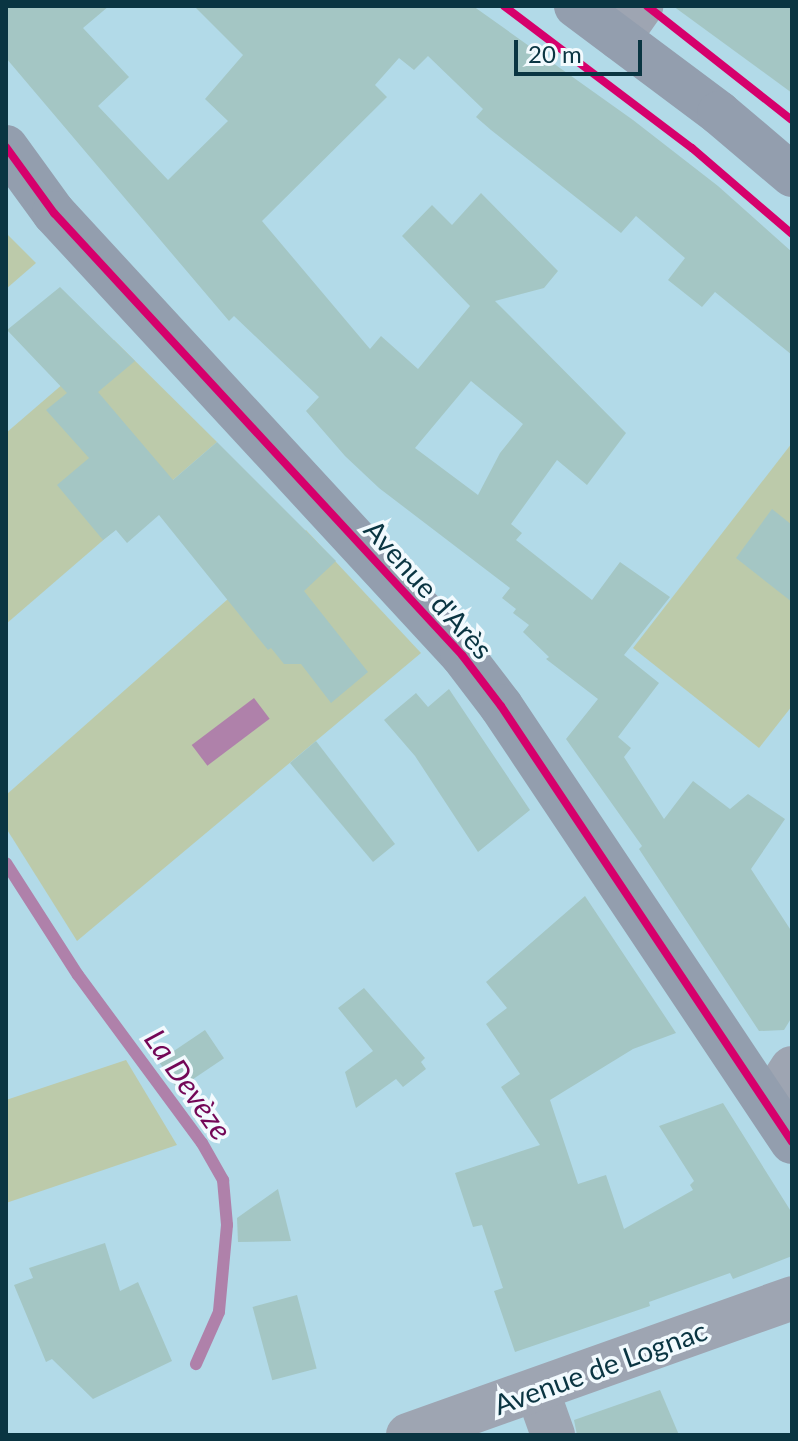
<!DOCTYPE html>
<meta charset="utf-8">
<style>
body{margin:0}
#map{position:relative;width:798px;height:1441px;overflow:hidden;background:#b2dae8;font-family:Lato,sans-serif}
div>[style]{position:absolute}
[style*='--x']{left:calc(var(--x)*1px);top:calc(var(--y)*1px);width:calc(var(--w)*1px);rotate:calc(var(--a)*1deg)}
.green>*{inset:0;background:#bccaaa}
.water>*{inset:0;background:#af81aa;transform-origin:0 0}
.stream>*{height:12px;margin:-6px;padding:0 6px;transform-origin:6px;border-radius:6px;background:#af81aa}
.building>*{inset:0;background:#a4c6c4;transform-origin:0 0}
.minor>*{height:44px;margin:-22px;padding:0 22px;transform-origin:22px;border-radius:22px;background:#9ea5b2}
.major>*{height:44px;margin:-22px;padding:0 22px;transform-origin:22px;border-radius:22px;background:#939eae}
.cycleway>*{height:8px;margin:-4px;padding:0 4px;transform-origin:4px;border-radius:4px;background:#d6006c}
span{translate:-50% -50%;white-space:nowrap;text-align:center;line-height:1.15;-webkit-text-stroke:7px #f2fafe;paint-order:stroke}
.street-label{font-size:28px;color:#0a3542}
.water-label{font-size:30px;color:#730757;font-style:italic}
.frame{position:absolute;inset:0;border:8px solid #0a3542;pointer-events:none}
.scale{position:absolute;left:514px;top:40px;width:128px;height:36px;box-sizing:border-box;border:4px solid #0a3542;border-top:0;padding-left:10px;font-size:24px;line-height:28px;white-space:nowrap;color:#0a3542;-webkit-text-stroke:6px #f2fafe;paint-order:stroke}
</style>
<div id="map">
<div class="green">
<i style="clip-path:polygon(6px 233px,36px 263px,6px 289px)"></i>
<i style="clip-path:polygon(114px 340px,217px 442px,6px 624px,6px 433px)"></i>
<i style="clip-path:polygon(792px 443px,792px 706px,759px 748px,633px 648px)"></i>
<i style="clip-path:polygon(306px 530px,421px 653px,77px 941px,6px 828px,6px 795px)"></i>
<i style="clip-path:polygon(126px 1060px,177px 1145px,6px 1203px,6px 1100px)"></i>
</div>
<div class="water">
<i style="left:254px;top:698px;width:26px;height:78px;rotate:53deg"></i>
</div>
<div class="stream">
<i style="--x:6;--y:863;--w:133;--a:57.3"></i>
<i style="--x:78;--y:975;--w:209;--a:53.6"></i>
<i style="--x:202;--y:1143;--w:43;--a:60.4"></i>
<i style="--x:223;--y:1180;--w:45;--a:84.9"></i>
<i style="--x:227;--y:1225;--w:87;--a:95.3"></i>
<i style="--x:219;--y:1312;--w:57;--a:113.9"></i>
</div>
<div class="building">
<i style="clip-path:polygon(evenodd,6px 6px,109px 6px,83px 28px,129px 77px,98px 106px,168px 180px,228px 121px,205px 99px,243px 55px,194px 6px,473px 6px,633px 120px,718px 186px,792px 252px,792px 355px,715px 292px,702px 307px,668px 280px,685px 258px,636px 216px,621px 233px,491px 130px,476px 117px,483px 109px,428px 56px,414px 70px,399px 58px,375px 85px,387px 97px,262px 221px,370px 349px,381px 336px,418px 369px,470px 306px,402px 236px,432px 205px,452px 225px,481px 193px,558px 271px,544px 288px,495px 301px,626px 433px,587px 485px,557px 460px,511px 524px,522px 533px,516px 540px,592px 600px,620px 562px,670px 597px,624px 655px,659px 683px,618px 737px,631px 748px,624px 757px,664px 819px,693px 781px,730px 809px,748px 794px,785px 819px,751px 869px,792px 932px,792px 1017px,784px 1030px,759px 1031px,639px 849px,642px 846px,566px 739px,598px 699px,546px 659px,549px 657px,523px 632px,529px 625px,513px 613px,516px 609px,502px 598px,510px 588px,379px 488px,345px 456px,306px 411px,319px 397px,234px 316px,229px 321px,6px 58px,6px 6px,471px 381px,523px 424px,500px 453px,478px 495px,415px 448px,471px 381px)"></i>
<i style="clip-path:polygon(673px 6px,792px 6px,792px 93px)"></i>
<i style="clip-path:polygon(60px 287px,135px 361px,98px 392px,173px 480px,217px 442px,336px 561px,304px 591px,368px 672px,331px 703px,301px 664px,284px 664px,271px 648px,268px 650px,159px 515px,127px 543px,116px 530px,103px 540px,57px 485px,89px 458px,46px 410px,67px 393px,7px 330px)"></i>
<i style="clip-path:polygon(772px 509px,792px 525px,792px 602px,736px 558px)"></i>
<i style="clip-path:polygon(449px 689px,530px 810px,478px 852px,415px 756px,384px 720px,416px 693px,428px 707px)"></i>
<i style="clip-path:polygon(316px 741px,395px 844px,373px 862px,290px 763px)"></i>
<i style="clip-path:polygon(585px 896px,676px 1033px,633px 1049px,550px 1100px,578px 1184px,606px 1175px,624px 1229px,693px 1190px,690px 1185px,694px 1181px,659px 1126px,723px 1103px,792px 1213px,792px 1256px,733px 1279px,730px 1273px,649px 1302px,650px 1306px,515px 1352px,494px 1291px,503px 1288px,482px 1225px,473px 1227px,455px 1173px,540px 1145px,501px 1087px,520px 1074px,486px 1024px,507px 1008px,486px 982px)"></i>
<i style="clip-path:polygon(364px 988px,425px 1058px,421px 1062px,426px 1069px,403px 1087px,396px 1079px,356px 1108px,345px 1072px,373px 1051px,338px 1008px)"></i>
<i style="left:205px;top:1030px;width:34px;height:56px;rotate:56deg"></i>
<i style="clip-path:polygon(278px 1189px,291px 1241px,238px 1242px,237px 1218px)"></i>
<i style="clip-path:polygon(105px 1243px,120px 1291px,138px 1282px,172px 1361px,93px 1399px,52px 1359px,46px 1362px,14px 1285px,33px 1278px,29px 1268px)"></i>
<i style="left:297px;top:1295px;width:76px;height:46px;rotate:75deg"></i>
<i style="clip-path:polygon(660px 1390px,679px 1435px,577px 1435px,574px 1420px)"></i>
</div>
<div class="minor">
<i style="--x:619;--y:38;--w:39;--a:-55"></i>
<i style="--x:768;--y:1105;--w:44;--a:-57"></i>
<i style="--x:537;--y:1390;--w:48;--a:70.4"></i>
<i style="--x:408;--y:1435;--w:408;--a:-19.6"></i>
</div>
<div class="major">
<i style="--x:576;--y:6;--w:179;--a:36.8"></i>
<i style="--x:719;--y:113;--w:96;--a:40.3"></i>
<i style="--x:6;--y:147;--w:82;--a:54"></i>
<i style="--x:54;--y:213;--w:602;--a:47.29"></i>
<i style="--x:462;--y:655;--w:64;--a:52.6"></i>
<i style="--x:501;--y:706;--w:524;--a:56.28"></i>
</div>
<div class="cycleway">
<i style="--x:504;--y:6;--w:236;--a:37.1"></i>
<i style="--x:692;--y:148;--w:132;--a:40.7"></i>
<i style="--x:647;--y:6;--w:184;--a:38.2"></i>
<i style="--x:6;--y:147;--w:82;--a:54"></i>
<i style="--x:54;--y:213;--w:602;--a:47.29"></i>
<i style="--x:462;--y:655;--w:64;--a:52.6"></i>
<i style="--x:501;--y:706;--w:524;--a:56.28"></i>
</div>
<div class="street-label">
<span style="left:429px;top:589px;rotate:48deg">Avenue d'Arès</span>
<span style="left:600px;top:1367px;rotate:-20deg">Avenue de Lognac</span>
</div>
<div class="water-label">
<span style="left:189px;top:1084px;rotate:55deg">La Devèze</span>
</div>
<div class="frame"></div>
<div class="scale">20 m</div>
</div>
